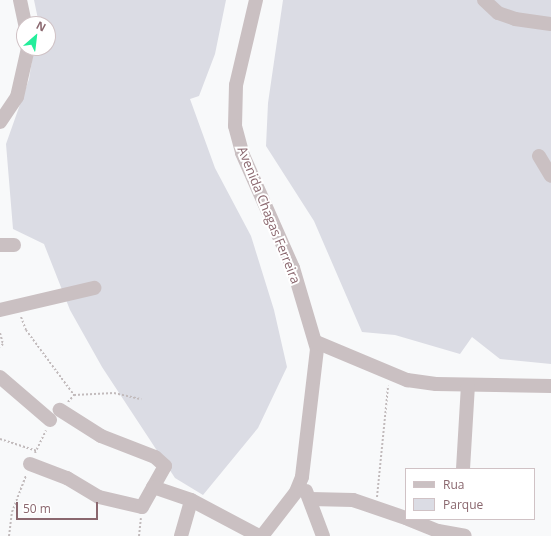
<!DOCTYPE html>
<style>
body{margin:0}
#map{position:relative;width:551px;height:536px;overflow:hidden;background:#f8f9fa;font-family:"Open Sans",sans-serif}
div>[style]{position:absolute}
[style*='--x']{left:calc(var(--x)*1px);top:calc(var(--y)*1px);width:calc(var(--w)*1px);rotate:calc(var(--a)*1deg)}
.green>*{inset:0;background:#dbdce4}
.path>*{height:2px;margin-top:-1px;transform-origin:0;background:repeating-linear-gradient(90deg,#c2bbbc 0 2px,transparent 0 4px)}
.minor>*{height:14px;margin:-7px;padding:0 7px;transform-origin:7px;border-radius:7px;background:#cac0c2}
span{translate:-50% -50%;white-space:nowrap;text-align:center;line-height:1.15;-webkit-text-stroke:4px #fff;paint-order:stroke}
.street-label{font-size:13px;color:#8a676e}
.legend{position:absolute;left:405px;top:468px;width:130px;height:52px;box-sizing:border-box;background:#fff;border:1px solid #d0c2c5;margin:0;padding:5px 7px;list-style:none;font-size:12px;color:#8a676e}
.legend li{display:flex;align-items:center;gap:8px;height:20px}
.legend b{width:20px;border:1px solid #d0c2c5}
.north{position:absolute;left:16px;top:16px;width:40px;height:40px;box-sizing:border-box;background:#fff;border:1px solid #d0c2c5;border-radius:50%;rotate:28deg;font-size:11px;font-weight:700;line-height:16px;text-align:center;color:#8a676e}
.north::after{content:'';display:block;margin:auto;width:14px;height:18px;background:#23ee9b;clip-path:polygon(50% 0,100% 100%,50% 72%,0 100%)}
.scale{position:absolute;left:16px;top:502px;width:82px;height:18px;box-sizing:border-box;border:2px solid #8a676e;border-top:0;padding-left:5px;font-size:12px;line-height:14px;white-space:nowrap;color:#8a676e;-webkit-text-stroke:3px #fff;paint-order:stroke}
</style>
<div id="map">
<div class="green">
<i style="clip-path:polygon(34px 0,226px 0,215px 54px,199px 96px,190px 99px,215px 168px,251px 236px,274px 310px,287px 367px,258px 428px,203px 495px,175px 478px,102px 367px,70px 310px,44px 244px,13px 229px,6px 144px,29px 79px,34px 48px,48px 48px,48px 24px,39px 24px)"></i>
<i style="clip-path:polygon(283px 0,551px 0,551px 364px,500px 359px,472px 337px,460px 354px,395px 335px,362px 332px,314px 221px,266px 146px,268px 103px)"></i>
</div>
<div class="path">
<i style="--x:21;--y:317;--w:14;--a:69"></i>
<i style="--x:26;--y:330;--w:81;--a:53.6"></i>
<i style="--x:0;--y:333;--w:11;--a:75"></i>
<i style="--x:3;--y:344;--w:4;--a:135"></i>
<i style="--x:68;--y:402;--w:9;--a:-49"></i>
<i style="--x:74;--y:395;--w:40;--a:-2.9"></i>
<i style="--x:114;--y:393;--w:28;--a:13"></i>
<i style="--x:0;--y:439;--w:38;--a:18"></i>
<i style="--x:35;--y:453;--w:25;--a:-64"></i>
<i style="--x:377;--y:497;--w:112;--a:-84.3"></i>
<i style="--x:9;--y:536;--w:24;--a:-83"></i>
<i style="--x:12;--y:512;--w:39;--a:-69"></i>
<i style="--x:139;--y:536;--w:18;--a:-84"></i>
</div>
<div class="minor">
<i style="--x:20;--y:0;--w:25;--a:78"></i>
<i style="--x:256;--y:0;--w:87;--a:103.2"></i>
<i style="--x:236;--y:85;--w:41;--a:91.4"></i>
<i style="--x:235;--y:126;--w:28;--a:75"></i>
<i style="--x:242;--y:153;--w:126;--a:66.1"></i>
<i style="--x:293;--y:268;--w:84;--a:73.5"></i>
<i style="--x:317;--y:349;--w:129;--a:96.7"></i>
<i style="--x:302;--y:477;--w:16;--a:112"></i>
<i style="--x:296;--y:492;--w:56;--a:127.7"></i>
<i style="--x:484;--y:0;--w:19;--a:43"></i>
<i style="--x:498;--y:13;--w:18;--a:19"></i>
<i style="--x:515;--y:19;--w:36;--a:8"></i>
<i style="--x:0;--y:122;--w:30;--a:-56"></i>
<i style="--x:17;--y:97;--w:50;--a:-77.3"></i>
<i style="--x:539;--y:156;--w:23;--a:59"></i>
<i style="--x:0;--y:245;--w:14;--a:0"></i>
<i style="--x:0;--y:310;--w:97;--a:-13.2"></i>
<i style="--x:316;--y:342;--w:99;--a:22.7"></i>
<i style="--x:407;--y:380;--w:29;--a:8"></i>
<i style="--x:436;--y:384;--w:115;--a:1"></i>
<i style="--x:0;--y:377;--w:66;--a:40.7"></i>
<i style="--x:30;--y:464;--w:40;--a:21"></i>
<i style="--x:67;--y:478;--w:37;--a:31"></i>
<i style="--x:99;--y:497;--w:44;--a:13.1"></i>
<i style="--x:142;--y:507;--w:47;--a:-60.7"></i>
<i style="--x:165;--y:466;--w:13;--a:-138"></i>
<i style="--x:155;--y:457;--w:58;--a:-158.7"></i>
<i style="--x:101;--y:436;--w:49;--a:-147.6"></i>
<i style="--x:463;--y:469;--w:84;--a:-86.6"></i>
<i style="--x:153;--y:487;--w:40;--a:18.9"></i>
<i style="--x:191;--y:500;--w:77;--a:27.9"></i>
<i style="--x:306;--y:491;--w:48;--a:69.3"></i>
<i style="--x:311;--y:499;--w:42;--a:1.4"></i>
<i style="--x:353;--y:500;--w:56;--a:18.8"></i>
<i style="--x:408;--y:519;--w:32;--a:22"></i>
<i style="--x:438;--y:531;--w:27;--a:10"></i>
<i style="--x:181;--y:536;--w:37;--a:-74"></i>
</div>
<div class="street-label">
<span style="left:269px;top:215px;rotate:68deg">Avenida Chagas Ferreira</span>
</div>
<ul class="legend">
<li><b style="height:5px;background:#cac0c2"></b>Rua</li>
<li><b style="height:11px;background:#dbdce4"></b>Parque</li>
</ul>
<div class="north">N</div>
<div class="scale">50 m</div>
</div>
